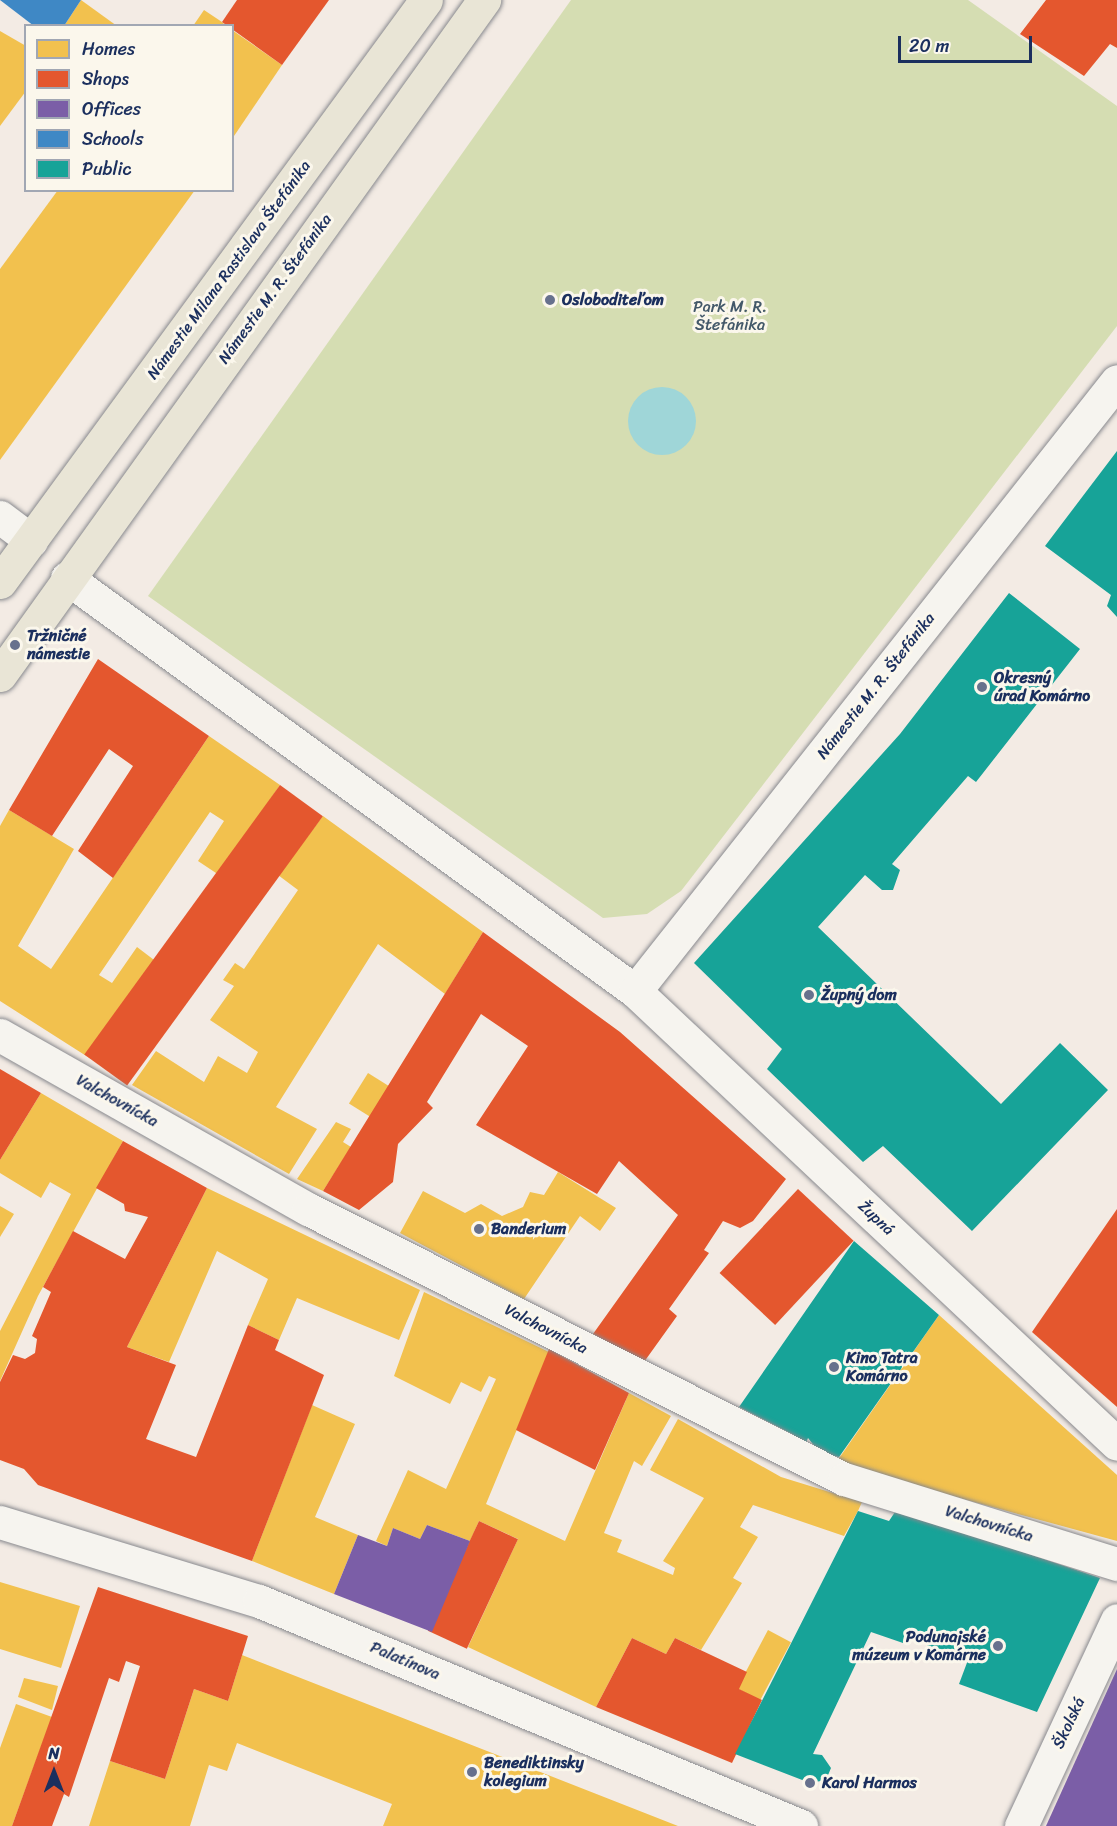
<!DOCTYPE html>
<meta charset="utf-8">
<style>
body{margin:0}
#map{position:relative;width:1117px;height:1826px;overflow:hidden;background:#f3ebe4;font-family:Sriracha,sans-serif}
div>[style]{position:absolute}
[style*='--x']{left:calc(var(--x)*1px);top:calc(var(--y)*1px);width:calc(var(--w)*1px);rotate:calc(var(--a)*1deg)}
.green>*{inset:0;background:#d5ddb2}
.water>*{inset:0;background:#9fd6d8}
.round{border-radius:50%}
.homes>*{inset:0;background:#f2c14e;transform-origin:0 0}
.shops>*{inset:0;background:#e4572e;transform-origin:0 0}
.offices>*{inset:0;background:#7b5ea7}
.schools>*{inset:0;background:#3f88c5}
.public>*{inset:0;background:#17a398}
.roads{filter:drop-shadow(0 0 2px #88898e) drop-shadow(0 0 2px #88898e)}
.minor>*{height:33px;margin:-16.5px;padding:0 16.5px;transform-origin:16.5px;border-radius:16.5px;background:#f6f4ef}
.major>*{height:33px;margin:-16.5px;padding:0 16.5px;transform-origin:16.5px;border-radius:16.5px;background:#e9e5d6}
.dots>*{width:16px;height:16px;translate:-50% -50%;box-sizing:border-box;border:3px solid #fbf7ec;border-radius:50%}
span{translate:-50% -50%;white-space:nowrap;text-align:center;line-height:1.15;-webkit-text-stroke:6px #fbf7ec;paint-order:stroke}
.street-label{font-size:16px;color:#1b2f5e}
.poi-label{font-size:16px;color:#1b2f5e;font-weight:700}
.left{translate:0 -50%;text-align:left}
.right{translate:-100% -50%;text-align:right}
.park-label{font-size:16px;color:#435869}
.legend{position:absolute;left:24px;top:24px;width:210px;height:168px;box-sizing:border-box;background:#fbf7ec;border:2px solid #a1a7b3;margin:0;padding:8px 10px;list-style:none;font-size:18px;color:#1b2f5e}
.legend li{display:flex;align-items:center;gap:12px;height:30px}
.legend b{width:30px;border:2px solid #a1a7b3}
.north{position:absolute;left:24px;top:1742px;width:60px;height:60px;-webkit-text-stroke:4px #fbf7ec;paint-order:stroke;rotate:0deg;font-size:16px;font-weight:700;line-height:24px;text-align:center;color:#1b2f5e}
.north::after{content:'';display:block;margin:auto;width:21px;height:27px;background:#1b2f5e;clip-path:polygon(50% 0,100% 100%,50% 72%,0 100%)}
.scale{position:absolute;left:898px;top:36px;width:134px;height:27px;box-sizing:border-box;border:3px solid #1b2f5e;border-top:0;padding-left:8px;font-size:18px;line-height:21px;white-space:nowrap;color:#1b2f5e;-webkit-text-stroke:4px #fbf7ec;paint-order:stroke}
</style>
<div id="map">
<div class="green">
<i style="clip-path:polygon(571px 0,968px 0,1117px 106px,1117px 326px,681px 891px,647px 914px,603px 918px,148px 596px)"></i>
</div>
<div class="water">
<i class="round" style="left:628px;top:387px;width:68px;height:68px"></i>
</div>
<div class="homes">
<i style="clip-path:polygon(81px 0,117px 26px,64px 26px)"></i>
<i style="clip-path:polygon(204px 10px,222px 22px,226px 26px,193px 26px)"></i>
<i style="clip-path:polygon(232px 30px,282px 65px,232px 139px)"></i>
<i style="clip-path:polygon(0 31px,26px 46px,26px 91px,0 126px)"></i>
<i style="clip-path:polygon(58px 190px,195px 190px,0 460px,0 269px)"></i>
<i style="clip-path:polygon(209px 736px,280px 785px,219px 875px,198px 861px,224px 821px,210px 812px,99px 975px,112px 983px,137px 947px,158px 963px,91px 1059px,0 1001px,0 826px,9px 810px,74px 849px,18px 946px,51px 969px)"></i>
<i style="clip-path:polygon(323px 816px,483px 932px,445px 994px,378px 944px,276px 1107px,317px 1129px,289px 1174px,132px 1085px,156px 1051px,204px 1082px,218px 1056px,247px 1073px,258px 1052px,210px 1020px,234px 986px,223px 980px,235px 963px,244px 969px,298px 890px,278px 875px)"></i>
<i style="left:368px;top:1073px;width:25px;height:36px;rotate:32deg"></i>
<i style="clip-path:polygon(41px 1093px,123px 1141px,38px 1296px,0 1381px,0 1331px,71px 1194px,50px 1182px,41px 1198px,0 1173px,0 1160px)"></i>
<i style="clip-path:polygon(336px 1122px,351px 1129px,343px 1142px,351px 1147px,323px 1191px,297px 1179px)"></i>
<i style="clip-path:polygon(558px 1172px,616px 1208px,600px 1231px,580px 1216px,524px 1299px,400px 1233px,423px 1191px,465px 1213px,481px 1204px,502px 1216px,523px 1207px,530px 1192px,544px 1195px)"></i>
<i style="clip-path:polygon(207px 1188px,420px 1290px,399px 1340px,297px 1298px,279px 1340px,248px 1325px,268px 1279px,217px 1251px,169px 1362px,127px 1347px)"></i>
<i style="clip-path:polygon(0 1206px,14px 1214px,0 1237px)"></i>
<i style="clip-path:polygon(424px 1292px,549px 1352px,486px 1504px,565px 1541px,629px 1393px,671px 1416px,642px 1466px,634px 1461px,604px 1533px,622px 1540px,617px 1552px,673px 1575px,675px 1568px,663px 1561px,704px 1498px,650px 1470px,678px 1419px,781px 1477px,862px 1502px,858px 1511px,844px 1536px,753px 1505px,740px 1527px,758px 1537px,733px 1578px,742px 1583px,701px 1650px,675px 1638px,666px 1654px,632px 1638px,596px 1707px,468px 1647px,518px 1539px,479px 1521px,470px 1541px,427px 1525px,420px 1539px,393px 1528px,387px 1546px,376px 1541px,408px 1470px,446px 1489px,496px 1379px,489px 1376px,481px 1392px,461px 1382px,450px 1404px,394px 1376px)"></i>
<i style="clip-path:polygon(939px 1315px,1117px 1475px,1117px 1541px,835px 1464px)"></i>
<i style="clip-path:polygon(312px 1405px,355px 1424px,315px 1517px,358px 1535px,334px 1594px,252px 1561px)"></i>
<i style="clip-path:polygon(0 1582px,80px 1606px,61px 1668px,0 1649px)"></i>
<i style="left:768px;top:1630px;width:26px;height:66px;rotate:28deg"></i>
<i style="clip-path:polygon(242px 1655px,678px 1826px,383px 1826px,392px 1804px,237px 1743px,227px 1771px,209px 1765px,190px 1826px,89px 1826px,110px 1761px,165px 1779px,194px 1689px,228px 1701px)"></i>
<i style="clip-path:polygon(24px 1678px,58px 1686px,52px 1710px,18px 1697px)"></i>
<i style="clip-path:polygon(16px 1704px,52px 1717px,12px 1826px,0 1826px,0 1748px)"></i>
</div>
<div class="shops">
<i style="clip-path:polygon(237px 0,329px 0,282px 65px,222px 22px)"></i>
<i style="clip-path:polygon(1046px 0,1117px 0,1117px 48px,1110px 44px,1084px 76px,1020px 34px)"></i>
<i style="clip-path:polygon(98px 659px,209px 736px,113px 878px,78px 851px,133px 766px,109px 749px,52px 836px,9px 810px)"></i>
<i style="left:280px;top:785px;width:53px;height:333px;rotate:36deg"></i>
<i style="clip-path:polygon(483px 932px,620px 1032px,786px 1179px,753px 1221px,740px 1228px,723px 1221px,704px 1250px,709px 1253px,669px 1309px,677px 1316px,644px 1362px,593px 1334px,678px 1215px,619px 1161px,597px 1194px,476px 1125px,528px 1046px,481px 1014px,427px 1102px,433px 1108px,398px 1144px,393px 1182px,359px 1210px,323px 1191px)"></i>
<i style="clip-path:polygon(0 1069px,41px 1093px,0 1160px)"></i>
<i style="clip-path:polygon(123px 1141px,207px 1188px,127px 1347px,176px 1365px,146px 1439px,196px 1457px,248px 1325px,279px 1340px,275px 1350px,324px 1375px,252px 1561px,38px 1485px,24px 1469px,0 1460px,0 1382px,13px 1355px,25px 1359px,35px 1353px,37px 1339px,32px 1336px,51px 1292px,43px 1287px,73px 1231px,125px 1259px,148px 1217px,125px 1211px,124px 1204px,96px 1188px)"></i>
<i style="left:798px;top:1189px;width:76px;height:115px;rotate:43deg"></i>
<i style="clip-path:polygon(1117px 1209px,1117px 1407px,1032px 1332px)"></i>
<i style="clip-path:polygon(549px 1349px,629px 1393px,595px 1470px,516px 1430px)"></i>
<i style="left:479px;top:1521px;width:43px;height:121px;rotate:25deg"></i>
<i style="clip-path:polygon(98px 1587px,248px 1636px,228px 1701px,194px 1689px,165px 1779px,110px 1761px,140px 1666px,126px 1661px,119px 1682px,109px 1678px,69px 1797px,64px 1794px,52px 1826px,12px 1826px)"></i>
<i style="clip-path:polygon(632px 1638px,666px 1654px,675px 1638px,747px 1672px,739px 1689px,762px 1700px,732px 1763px,596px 1707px)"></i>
</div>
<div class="offices">
<i style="clip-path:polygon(427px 1525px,470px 1541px,432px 1632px,334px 1594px,358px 1535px,387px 1546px,393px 1528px,420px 1539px)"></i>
<i style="clip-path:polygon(1117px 1669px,1117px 1826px,1046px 1826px)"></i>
</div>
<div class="schools">
<i style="clip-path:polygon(0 0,81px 0,64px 26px,34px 26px)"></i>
</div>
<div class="public">
<i style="clip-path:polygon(1117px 451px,1117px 617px,1107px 606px,1111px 595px,1045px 546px)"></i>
<i style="clip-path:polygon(1009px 593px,1080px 649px,976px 782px,968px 776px,892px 864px,900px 870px,893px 890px,882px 890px,865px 875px,818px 927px,1001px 1104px,1060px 1043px,1108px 1090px,972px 1231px,883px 1146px,863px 1162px,767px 1069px,782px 1049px,694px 963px,900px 734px)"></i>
<i style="clip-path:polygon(854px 1241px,939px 1315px,839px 1457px,820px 1453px,808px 1438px,805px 1445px,792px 1439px,794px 1435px,739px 1407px)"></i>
<i style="clip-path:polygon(858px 1511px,889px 1521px,895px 1512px,925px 1519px,1100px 1578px,1037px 1712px,959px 1684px,968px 1660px,905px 1637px,903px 1643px,871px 1632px,813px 1754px,822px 1755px,831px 1768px,826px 1780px,810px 1783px,735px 1754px)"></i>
</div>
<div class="roads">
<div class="minor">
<i style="--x:0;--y:517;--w:39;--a:37"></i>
<i style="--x:67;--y:578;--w:702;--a:36.02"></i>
<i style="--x:635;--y:991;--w:661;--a:43.22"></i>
<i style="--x:635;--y:991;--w:777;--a:-51.69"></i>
<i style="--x:0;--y:1035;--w:354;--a:29.5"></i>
<i style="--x:308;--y:1209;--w:600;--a:26.74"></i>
<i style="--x:844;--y:1479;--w:286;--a:17.3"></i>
<i style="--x:0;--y:1522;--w:271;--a:17"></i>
<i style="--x:259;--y:1601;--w:587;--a:22.54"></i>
<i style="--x:1021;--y:1826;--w:227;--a:-65"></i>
</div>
<div class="major">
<i style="--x:0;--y:582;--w:721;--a:-53.8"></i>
<i style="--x:0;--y:675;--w:831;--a:-54.36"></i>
</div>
</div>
<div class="dots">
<i style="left:550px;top:300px;background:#67718d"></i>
<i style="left:15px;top:645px;background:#67718d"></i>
<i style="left:982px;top:687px;background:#67718d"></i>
<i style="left:809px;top:995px;background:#67718d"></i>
<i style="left:479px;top:1229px;background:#67718d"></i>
<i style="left:834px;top:1367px;background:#67718d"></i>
<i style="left:998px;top:1646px;background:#67718d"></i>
<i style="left:472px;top:1772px;background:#67718d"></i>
<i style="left:810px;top:1783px;background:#67718d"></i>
</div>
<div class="street-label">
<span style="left:229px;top:270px;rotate:-54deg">Námestie Milana Rastislava Štefánika</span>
<span style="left:275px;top:289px;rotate:-54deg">Námestie M. R. Štefánika</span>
<span style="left:876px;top:686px;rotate:-52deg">Námestie M. R. Štefánika</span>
<span style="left:117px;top:1101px;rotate:29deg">Valchovnícka</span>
<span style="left:876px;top:1218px;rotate:43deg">Župná</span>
<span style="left:546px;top:1329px;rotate:27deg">Valchovnícka</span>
<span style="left:989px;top:1524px;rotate:17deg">Valchovnícka</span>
<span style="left:405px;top:1661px;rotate:23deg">Palatínova</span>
<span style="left:1069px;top:1723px;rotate:-65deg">Školská</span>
</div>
<div class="poi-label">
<span class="left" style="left:562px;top:300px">Osloboditeľom</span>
<span class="left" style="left:27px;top:645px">Tržničné<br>námestie</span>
<span class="left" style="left:994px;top:687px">Okresný<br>úrad Komárno</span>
<span class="left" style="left:821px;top:995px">Župný dom</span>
<span class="left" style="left:491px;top:1229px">Banderium</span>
<span class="left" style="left:846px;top:1367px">Kino Tatra<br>Komárno</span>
<span class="right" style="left:986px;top:1646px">Podunajské<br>múzeum v Komárne</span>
<span class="left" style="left:484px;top:1772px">Benediktinsky<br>kolegium</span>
<span class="left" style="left:822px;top:1783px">Karol Harmos</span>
</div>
<div class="park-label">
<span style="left:730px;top:316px">Park M. R.<br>Štefánika</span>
</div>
<ul class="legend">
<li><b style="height:16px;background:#f2c14e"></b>Homes</li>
<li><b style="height:16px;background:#e4572e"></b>Shops</li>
<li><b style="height:16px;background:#7b5ea7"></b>Offices</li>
<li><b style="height:16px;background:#3f88c5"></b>Schools</li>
<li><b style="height:16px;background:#17a398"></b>Public</li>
</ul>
<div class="north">N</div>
<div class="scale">20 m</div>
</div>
